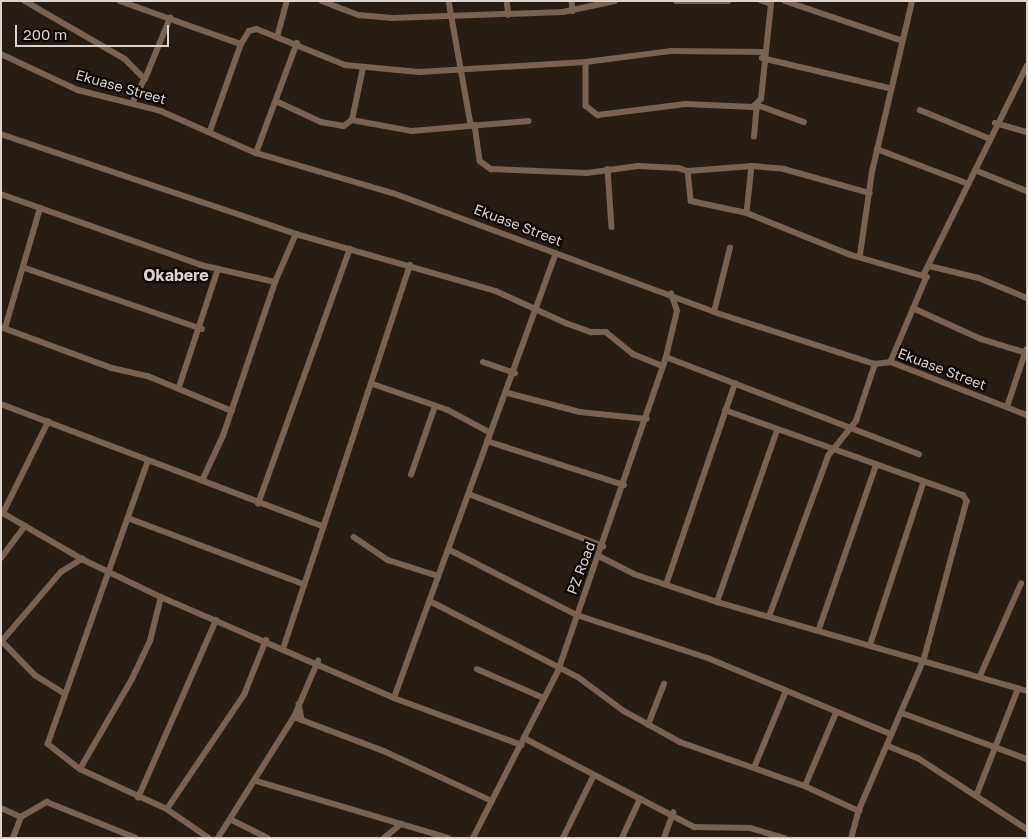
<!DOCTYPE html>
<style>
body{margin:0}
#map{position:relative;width:1028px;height:839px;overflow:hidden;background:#281d13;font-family:"Golos Text",sans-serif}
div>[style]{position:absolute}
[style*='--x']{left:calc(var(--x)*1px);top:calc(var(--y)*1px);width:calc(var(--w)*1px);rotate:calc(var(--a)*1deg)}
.minor>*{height:5.5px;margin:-2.75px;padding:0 2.75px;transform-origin:2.75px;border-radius:2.75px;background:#79624f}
span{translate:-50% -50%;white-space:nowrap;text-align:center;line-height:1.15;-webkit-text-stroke:4.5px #0d0805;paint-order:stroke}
.street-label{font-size:14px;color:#dbd3cc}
.quarter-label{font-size:16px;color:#dbd3cc;font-weight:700}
.frame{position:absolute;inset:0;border:2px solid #dbd3cc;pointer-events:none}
.scale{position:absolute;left:15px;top:25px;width:154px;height:22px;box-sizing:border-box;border:2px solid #dbd3cc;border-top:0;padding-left:6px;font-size:15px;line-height:18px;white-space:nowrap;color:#dbd3cc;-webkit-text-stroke:4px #0d0805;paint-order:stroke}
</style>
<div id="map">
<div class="minor">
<i style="--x:25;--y:1;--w:116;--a:30.1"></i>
<i style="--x:125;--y:59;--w:28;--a:45"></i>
<i style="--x:145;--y:79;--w:25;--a:117"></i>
<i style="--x:120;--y:1;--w:128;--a:19.6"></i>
<i style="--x:322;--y:1;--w:40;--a:21"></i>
<i style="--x:359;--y:15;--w:33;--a:5"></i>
<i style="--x:392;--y:18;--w:171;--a:-2"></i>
<i style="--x:563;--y:12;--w:53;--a:-11.9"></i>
<i style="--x:449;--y:1;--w:126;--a:79.9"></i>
<i style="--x:507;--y:1;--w:14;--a:82"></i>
<i style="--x:572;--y:1;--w:10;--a:84"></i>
<i style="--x:676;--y:1;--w:52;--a:0"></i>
<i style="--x:785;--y:1;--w:121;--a:18.7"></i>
<i style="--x:278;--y:34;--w:34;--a:-75"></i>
<i style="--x:1;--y:54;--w:85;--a:25.1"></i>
<i style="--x:78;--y:90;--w:86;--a:14.2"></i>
<i style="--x:161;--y:111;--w:104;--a:23.9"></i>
<i style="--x:256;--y:153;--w:143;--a:16.3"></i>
<i style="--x:393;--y:193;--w:342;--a:20.3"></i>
<i style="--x:714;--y:312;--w:169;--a:17.9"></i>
<i style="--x:875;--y:364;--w:16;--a:-7"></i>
<i style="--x:891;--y:362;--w:146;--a:21.3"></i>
<i style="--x:762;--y:58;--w:130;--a:13.3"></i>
<i style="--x:586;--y:62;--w:44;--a:90"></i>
<i style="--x:586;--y:106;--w:15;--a:37"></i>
<i style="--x:598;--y:115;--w:88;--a:-7.2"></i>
<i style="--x:685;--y:104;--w:68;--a:2.5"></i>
<i style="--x:753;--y:107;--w:11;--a:-45"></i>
<i style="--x:761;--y:99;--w:96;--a:-84"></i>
<i style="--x:771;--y:4;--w:10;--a:-163"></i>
<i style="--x:145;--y:79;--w:66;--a:-67.7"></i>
<i style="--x:276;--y:101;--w:50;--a:25"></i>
<i style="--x:321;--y:122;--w:23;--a:10"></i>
<i style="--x:344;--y:126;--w:10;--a:-37"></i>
<i style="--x:352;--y:120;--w:53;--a:-78.1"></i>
<i style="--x:920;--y:110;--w:74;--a:22.4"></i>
<i style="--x:352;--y:120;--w:61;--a:10.4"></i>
<i style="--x:412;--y:131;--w:117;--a:-4.9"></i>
<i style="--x:995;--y:123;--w:33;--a:16"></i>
<i style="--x:475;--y:125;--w:36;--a:82"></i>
<i style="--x:480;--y:161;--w:14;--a:36"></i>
<i style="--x:491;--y:169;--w:96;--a:2.4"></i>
<i style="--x:587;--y:173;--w:51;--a:-7.8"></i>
<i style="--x:638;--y:166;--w:40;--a:2.9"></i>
<i style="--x:678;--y:168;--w:10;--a:17"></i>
<i style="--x:688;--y:171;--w:30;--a:84"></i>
<i style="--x:691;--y:201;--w:57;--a:12.1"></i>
<i style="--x:747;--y:213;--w:112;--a:22"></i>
<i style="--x:851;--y:255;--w:79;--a:16.1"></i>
<i style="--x:927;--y:277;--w:92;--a:113"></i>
<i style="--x:210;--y:131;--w:92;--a:-70.4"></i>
<i style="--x:241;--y:44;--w:15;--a:-58"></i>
<i style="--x:249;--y:31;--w:8;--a:-14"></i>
<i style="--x:257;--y:29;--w:95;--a:22.2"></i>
<i style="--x:345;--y:65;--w:74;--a:5.4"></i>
<i style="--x:419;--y:72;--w:167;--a:-3.4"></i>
<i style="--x:586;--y:62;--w:86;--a:-7.4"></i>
<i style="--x:671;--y:51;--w:92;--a:0.6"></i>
<i style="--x:1;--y:134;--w:311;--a:18.7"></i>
<i style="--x:296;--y:234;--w:208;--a:15.9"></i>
<i style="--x:496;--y:291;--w:77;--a:24.6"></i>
<i style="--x:566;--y:323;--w:27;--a:20"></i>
<i style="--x:591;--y:332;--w:15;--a:0"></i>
<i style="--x:606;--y:332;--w:35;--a:39"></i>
<i style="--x:633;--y:354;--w:32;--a:22"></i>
<i style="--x:754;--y:137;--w:32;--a:-85"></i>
<i style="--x:757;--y:105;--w:50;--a:19.9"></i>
<i style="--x:877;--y:149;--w:95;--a:20.9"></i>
<i style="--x:256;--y:153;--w:117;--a:-69.6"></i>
<i style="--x:752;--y:166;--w:32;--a:5"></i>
<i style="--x:784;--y:169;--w:89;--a:15.6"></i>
<i style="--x:608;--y:169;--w:58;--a:86.1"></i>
<i style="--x:975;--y:170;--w:56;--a:22"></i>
<i style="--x:688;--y:171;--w:64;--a:-4.5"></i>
<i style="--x:752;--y:166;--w:47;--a:96.1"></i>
<i style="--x:1;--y:194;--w:212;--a:19.5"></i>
<i style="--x:201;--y:265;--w:76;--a:12.9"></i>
<i style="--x:860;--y:255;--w:84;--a:-81.8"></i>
<i style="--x:872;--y:172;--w:176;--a:-76.8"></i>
<i style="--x:929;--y:266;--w:51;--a:13.5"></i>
<i style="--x:979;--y:278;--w:52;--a:22.6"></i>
<i style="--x:25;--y:268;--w:187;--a:19"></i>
<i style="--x:923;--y:276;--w:234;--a:-63.7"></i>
<i style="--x:913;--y:308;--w:75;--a:24.5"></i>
<i style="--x:981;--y:339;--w:48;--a:16.9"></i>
<i style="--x:714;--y:312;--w:66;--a:-76"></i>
<i style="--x:1;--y:327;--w:118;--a:20.3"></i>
<i style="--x:112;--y:368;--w:37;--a:13"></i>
<i style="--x:148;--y:376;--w:91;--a:22.6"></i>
<i style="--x:5;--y:328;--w:125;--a:-73.7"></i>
<i style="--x:666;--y:357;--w:271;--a:21"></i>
<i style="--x:483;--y:362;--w:34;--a:19"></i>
<i style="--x:373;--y:384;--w:79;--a:19.1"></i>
<i style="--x:448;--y:410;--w:47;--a:28.2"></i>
<i style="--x:179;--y:387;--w:124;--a:-71.7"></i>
<i style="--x:508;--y:393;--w:74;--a:14.8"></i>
<i style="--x:580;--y:412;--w:67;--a:6"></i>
<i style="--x:1;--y:404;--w:343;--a:20.8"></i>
<i style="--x:1007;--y:407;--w:60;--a:-71.6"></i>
<i style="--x:725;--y:410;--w:253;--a:19.7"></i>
<i style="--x:963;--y:495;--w:7;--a:56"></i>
<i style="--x:967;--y:501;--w:165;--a:105.1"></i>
<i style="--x:924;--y:660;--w:164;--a:113.3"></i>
<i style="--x:859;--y:811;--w:28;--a:105"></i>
<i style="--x:487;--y:441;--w:144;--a:17.8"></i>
<i style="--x:148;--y:462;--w:299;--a:109.5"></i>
<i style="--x:48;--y:744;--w:41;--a:38"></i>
<i style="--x:80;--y:769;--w:96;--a:24.7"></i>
<i style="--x:167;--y:809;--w:51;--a:34.6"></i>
<i style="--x:411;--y:475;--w:73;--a:-70.8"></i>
<i style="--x:202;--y:481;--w:50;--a:-65"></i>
<i style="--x:223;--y:436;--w:163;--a:-71.3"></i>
<i style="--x:275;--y:282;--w:52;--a:-66.4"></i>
<i style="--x:469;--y:494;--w:144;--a:21.2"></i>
<i style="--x:258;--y:504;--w:271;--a:-70.2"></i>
<i style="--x:1;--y:512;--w:94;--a:30.1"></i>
<i style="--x:82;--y:559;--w:88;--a:25.7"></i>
<i style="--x:161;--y:597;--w:254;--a:23.4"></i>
<i style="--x:394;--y:698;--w:136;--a:20.2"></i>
<i style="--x:3;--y:513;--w:102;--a:-63.7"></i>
<i style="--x:128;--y:518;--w:185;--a:20.6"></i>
<i style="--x:354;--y:537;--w:41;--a:34.1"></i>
<i style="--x:388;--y:560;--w:52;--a:17.7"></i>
<i style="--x:450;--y:550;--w:143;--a:27.1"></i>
<i style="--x:577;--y:615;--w:138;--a:18.2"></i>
<i style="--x:708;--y:658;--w:198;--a:22.6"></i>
<i style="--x:599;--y:556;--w:39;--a:27"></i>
<i style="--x:634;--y:574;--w:88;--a:18.6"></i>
<i style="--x:717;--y:602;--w:323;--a:16"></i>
<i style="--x:1;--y:558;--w:40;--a:-53"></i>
<i style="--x:666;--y:585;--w:213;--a:-71.1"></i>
<i style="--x:430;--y:601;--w:166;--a:27.2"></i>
<i style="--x:578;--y:677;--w:57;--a:36.5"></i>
<i style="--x:624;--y:711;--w:64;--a:29"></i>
<i style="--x:680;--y:742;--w:133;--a:19.4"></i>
<i style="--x:805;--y:786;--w:60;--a:24.8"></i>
<i style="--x:717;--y:602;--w:181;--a:-70.7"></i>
<i style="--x:770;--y:614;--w:168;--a:-69.8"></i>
<i style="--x:828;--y:456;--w:45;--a:-51.3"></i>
<i style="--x:856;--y:421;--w:60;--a:-71.6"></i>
<i style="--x:819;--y:629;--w:174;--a:-70.8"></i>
<i style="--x:1;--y:640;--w:49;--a:45.8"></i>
<i style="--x:35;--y:675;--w:34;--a:32"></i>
<i style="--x:2;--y:641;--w:91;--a:-49.5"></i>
<i style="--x:61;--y:572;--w:25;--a:-32"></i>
<i style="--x:870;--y:645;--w:169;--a:-71.8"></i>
<i style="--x:284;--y:646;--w:401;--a:-71.7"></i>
<i style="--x:477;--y:669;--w:73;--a:23.4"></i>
<i style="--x:980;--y:676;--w:101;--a:-66"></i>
<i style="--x:394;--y:698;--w:473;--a:-70"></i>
<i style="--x:299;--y:704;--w:15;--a:79"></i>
<i style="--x:902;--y:713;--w:133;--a:20.2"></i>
<i style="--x:294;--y:717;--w:96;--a:20.7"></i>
<i style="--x:384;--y:751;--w:119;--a:24.8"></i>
<i style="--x:648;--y:725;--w:44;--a:-68.7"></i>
<i style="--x:526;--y:739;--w:190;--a:27.6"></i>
<i style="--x:694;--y:827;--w:56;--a:1"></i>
<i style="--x:750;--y:828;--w:36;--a:16"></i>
<i style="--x:888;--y:746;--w:32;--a:22"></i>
<i style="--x:918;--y:758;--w:130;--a:33.1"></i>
<i style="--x:754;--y:768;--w:81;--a:-67.5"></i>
<i style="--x:80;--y:769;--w:104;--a:-60"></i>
<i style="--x:132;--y:679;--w:42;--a:-64.7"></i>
<i style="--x:150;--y:641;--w:45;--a:-76"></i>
<i style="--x:256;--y:781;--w:201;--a:16.5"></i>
<i style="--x:805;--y:786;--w:79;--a:-67"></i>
<i style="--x:977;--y:794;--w:113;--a:-68.7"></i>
<i style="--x:138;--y:798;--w:194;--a:-66.3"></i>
<i style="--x:1;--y:808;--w:22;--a:24"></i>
<i style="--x:167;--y:809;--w:138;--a:-56"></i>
<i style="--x:244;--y:695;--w:59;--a:-68.2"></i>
<i style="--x:230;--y:819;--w:42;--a:26.6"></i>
<i style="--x:13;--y:838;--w:22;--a:-69"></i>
<i style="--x:21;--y:817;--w:30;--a:-30"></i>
<i style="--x:47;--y:802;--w:96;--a:22"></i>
<i style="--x:218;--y:838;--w:143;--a:-57.9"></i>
<i style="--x:294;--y:717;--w:61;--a:-66.8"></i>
<i style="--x:384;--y:838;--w:22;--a:-39"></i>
<i style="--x:473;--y:838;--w:187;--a:-63"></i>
<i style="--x:558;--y:671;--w:332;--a:-71"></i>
<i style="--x:666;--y:357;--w:47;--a:-76.6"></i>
<i style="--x:677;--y:311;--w:18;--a:-109"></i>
<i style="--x:563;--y:838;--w:68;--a:-63.8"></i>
<i style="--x:622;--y:838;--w:43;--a:-65.2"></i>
<i style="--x:664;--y:838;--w:27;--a:-70"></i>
</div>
<div class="street-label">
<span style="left:121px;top:87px;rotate:16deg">Ekuase Street</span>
<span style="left:518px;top:225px;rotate:21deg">Ekuase Street</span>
<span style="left:942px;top:369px;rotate:21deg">Ekuase Street</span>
<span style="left:581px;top:568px;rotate:-69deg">PZ Road</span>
</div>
<div class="quarter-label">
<span style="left:176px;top:275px">Okabere</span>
</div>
<div class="frame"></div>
<div class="scale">200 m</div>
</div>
